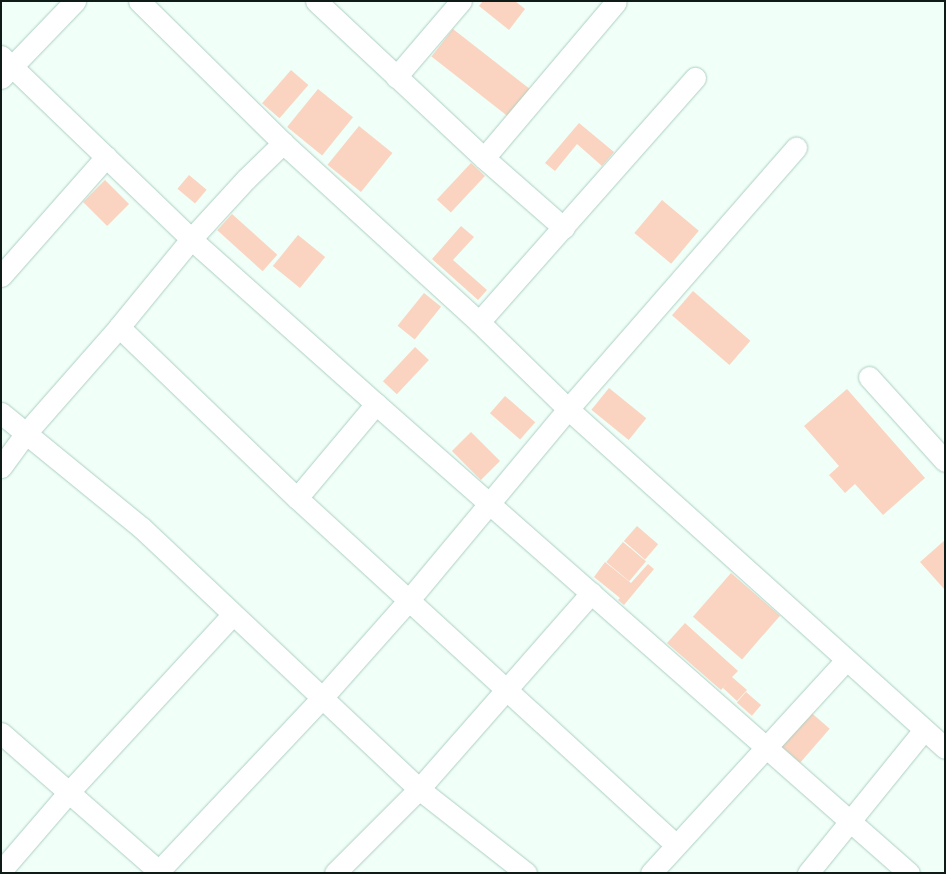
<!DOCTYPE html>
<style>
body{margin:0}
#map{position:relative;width:946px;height:874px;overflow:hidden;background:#f1fff9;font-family:"Titillium Web",sans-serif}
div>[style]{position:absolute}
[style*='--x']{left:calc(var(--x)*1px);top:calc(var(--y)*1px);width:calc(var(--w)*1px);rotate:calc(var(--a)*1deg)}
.building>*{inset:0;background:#fad4c0;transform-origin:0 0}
.roads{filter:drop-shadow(0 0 1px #adcfc1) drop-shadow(0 0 1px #adcfc1)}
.minor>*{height:21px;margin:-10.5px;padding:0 10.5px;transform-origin:10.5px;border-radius:10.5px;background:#fff}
span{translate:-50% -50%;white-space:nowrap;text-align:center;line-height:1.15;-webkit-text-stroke:4px #f1fff9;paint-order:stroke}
.frame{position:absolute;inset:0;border:2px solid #0e1b16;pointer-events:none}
</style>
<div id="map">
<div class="building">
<i style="clip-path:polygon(483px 1px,515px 1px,525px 9px,509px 30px,479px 6px)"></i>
<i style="left:453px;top:29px;width:98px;height:35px;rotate:38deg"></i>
<i style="left:291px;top:70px;width:23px;height:44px;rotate:41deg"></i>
<i style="left:318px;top:89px;width:45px;height:49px;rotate:39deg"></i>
<i style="clip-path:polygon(579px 123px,614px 152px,602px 166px,577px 144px,555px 171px,545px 163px)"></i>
<i style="left:359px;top:126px;width:43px;height:50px;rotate:39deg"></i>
<i style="left:471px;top:163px;width:19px;height:50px;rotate:43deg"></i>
<i style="left:189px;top:175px;width:23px;height:18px;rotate:40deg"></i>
<i style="left:105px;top:180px;width:34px;height:31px;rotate:45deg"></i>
<i style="left:662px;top:200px;width:48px;height:43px;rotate:40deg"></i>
<i style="left:232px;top:214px;width:61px;height:22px;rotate:42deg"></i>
<i style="clip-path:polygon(461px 226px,474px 237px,453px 260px,487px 290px,478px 300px,432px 259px)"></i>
<i style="left:298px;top:235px;width:35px;height:40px;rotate:39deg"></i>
<i style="left:693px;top:291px;width:76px;height:32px;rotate:41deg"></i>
<i style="left:424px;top:293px;width:22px;height:42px;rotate:39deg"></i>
<i style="left:415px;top:347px;width:19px;height:47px;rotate:43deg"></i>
<i style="left:609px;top:388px;width:48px;height:28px;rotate:39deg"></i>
<i style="clip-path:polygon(847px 389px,925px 478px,883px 515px,855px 484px,845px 493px,829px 475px,839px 466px,804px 426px)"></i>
<i style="left:505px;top:396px;width:40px;height:23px;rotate:41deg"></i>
<i style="left:471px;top:432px;width:41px;height:27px;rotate:45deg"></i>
<i style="left:637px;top:526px;width:28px;height:20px;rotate:41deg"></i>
<i style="clip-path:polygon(945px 540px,945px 590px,920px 562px)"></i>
<i style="left:623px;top:542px;width:30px;height:26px;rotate:40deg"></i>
<i style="clip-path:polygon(605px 562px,631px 583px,648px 564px,654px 569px,624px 605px,618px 600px,620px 598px,594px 577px)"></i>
<i style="left:731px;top:573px;width:65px;height:58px;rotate:41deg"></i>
<i style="clip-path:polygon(685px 623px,738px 671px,732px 677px,747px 690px,737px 701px,723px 688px,728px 682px,721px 690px,667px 643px)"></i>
<i style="left:746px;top:692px;width:20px;height:14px;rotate:41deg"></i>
<i style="left:807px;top:709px;width:30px;height:45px;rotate:41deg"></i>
</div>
<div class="roads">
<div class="minor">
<i style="--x:139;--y:1;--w:202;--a:44.6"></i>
<i style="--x:316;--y:1;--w:230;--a:43.1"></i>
<i style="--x:484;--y:158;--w:106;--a:41.2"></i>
<i style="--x:1;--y:56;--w:264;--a:43.9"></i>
<i style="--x:191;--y:239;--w:248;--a:41.7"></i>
<i style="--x:376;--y:404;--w:710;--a:41.35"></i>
<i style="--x:396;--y:77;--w:100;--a:-49.5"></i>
<i style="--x:1;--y:78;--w:107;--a:-46.1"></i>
<i style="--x:484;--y:158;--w:204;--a:-49.8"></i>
<i style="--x:1;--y:276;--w:159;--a:-48.6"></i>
<i style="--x:479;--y:322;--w:326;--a:-48.5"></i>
<i style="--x:119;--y:327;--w:247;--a:43.9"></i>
<i style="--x:297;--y:498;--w:512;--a:42.47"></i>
<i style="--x:869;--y:377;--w:113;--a:47.9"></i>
<i style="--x:1;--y:413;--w:182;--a:39.2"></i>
<i style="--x:142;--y:528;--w:381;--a:43.3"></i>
<i style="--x:419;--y:789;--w:136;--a:38.1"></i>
<i style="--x:1;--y:467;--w:42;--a:-53.7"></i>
<i style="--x:26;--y:433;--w:141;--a:-48.7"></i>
<i style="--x:119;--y:327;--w:114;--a:-50.7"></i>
<i style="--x:191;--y:239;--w:81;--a:-47.5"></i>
<i style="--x:246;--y:179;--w:52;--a:-44.2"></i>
<i style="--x:283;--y:143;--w:265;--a:42.4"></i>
<i style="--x:479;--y:322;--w:124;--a:44.3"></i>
<i style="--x:568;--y:409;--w:507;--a:41.96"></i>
<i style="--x:297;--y:498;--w:123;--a:-50"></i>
<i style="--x:1;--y:733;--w:213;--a:41.2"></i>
<i style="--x:1;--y:871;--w:103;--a:-49.3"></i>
<i style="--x:68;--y:793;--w:243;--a:-47.3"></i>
<i style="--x:157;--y:873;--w:239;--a:-46.7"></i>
<i style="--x:321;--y:699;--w:131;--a:-48.4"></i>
<i style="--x:408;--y:601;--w:250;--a:-50.2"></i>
<i style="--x:568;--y:409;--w:347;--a:-48.9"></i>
<i style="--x:335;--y:873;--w:119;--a:-45"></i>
<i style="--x:419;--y:789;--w:261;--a:-48.7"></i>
<i style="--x:651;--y:873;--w:289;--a:-47.5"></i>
<i style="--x:808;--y:873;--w:184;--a:-51"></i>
</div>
</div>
<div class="frame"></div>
</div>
